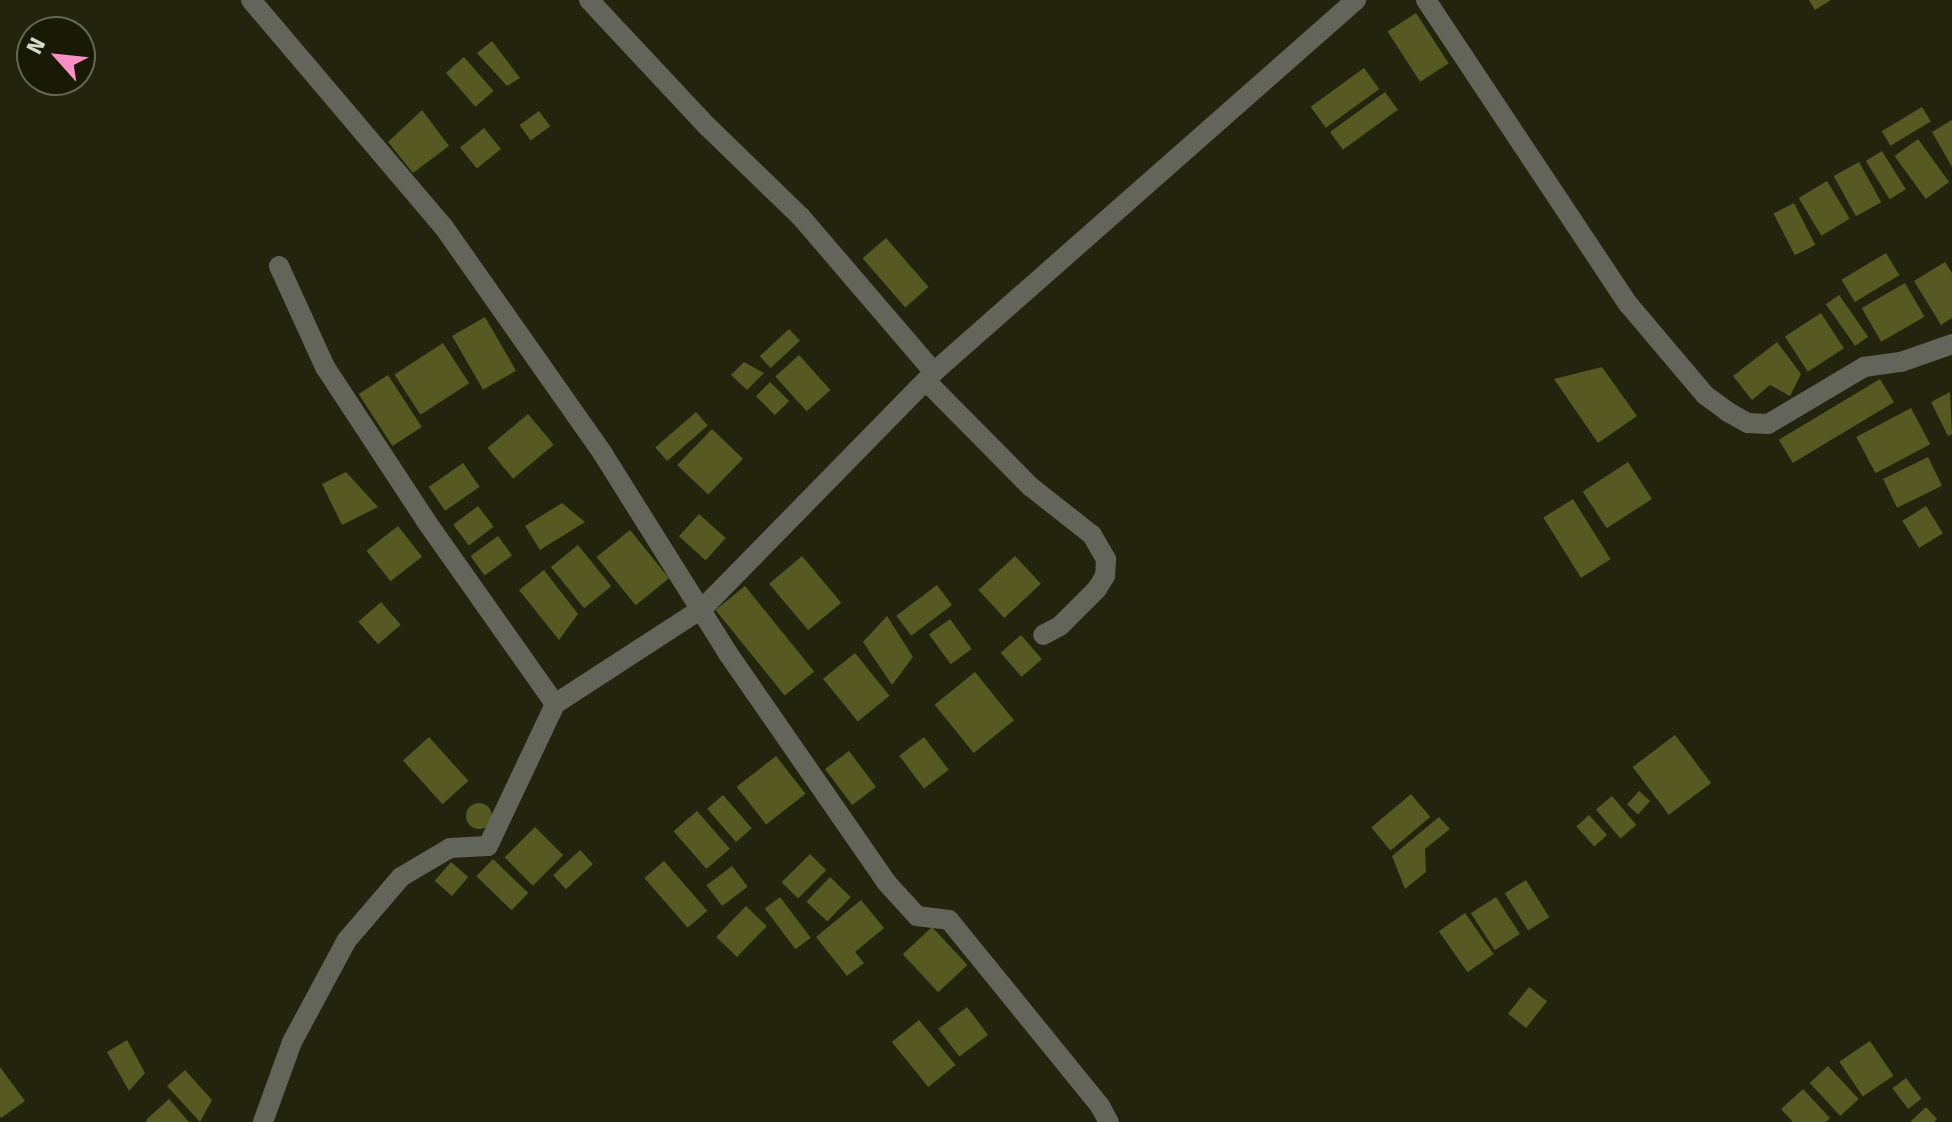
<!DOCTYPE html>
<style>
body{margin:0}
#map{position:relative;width:1952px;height:1122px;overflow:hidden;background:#23240e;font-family:"Fira Sans",sans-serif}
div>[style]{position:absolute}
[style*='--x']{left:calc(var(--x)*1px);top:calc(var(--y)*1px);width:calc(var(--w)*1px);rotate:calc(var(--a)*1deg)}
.building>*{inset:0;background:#565921;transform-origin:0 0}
.round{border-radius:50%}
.minor>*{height:20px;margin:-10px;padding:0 10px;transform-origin:10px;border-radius:10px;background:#63655a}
span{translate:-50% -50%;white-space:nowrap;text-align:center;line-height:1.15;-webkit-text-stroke:7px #191a05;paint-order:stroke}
.north{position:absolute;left:16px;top:16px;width:80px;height:80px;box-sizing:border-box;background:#191a05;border:2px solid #656654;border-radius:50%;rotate:297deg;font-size:22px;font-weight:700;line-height:32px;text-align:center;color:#d7d9cb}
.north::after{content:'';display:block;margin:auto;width:28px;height:36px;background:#fb8fc5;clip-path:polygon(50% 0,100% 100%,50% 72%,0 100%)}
</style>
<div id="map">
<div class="building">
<i style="clip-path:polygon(1809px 0,1831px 0,1815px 10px)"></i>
<i style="left:1416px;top:13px;width:60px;height:34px;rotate:57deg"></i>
<i style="clip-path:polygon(492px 41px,520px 78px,507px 86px,477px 53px)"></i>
<i style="left:464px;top:57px;width:45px;height:24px;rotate:49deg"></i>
<i style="left:1364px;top:68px;width:26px;height:66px;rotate:54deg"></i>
<i style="left:1385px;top:92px;width:22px;height:68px;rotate:54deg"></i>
<i style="left:1922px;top:107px;width:17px;height:47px;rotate:59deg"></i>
<i style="clip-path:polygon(422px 110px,449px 146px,413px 173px,388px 142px)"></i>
<i style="left:539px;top:111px;width:19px;height:24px;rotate:54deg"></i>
<i style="clip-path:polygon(1952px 120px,1952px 167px,1932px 132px)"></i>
<i style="left:484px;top:128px;width:27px;height:31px;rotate:51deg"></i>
<i style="left:1918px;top:139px;width:53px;height:29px;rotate:54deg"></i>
<i style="left:1882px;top:151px;width:45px;height:19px;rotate:58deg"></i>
<i style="left:1859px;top:162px;width:46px;height:29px;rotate:61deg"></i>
<i style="left:1827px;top:181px;width:44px;height:33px;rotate:59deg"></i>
<i style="left:1794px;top:203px;width:47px;height:23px;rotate:63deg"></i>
<i style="left:886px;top:238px;width:65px;height:31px;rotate:49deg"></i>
<i style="left:1886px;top:253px;width:26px;height:52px;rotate:59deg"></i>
<i style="clip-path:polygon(1945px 262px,1952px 273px,1952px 318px,1941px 325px,1914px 281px)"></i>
<i style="left:1905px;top:283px;width:39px;height:50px;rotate:60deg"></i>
<i style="left:1839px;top:295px;width:51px;height:16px;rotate:55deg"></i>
<i style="left:1821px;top:313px;width:42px;height:43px;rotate:57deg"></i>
<i style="left:485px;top:317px;width:62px;height:38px;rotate:60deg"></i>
<i style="left:789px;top:329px;width:16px;height:40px;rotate:47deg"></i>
<i style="clip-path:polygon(1777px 342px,1801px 374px,1790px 396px,1770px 385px,1752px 400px,1733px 376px)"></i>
<i style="left:443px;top:343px;width:48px;height:58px;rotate:57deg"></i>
<i style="left:799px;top:355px;width:47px;height:32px;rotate:48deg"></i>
<i style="clip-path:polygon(744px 362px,764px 373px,747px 390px,731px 375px)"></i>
<i style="clip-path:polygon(1602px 367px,1637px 416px,1598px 443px,1554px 379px)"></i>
<i style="left:388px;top:375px;width:62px;height:35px;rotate:57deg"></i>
<i style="left:1880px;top:379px;width:27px;height:118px;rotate:59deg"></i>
<i style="left:770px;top:382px;width:27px;height:20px;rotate:45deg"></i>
<i style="clip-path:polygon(1950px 392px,1952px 434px,1948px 436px,1931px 402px)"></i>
<i style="left:1911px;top:408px;width:41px;height:62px;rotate:62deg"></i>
<i style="left:696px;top:412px;width:18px;height:54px;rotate:49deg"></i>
<i style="left:528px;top:414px;width:40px;height:53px;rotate:50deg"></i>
<i style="left:712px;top:429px;width:43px;height:50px;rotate:44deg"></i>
<i style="left:1928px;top:457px;width:32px;height:50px;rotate:64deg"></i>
<i style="left:1628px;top:462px;width:44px;height:54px;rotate:57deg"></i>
<i style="left:463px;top:463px;width:29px;height:42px;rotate:55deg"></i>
<i style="clip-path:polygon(346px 472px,378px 507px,342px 525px,322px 484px)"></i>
<i style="left:1573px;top:499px;width:71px;height:35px;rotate:58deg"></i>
<i style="clip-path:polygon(562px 503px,585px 522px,540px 550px,525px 526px)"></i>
<i style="left:478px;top:506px;width:26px;height:31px;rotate:53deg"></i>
<i style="left:1926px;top:506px;width:32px;height:28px;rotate:58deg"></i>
<i style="left:699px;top:514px;width:36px;height:30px;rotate:42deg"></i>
<i style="left:398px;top:526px;width:39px;height:40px;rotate:52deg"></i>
<i style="left:630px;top:530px;width:62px;height:43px;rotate:51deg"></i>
<i style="left:498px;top:536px;width:24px;height:34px;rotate:54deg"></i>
<i style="left:578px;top:545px;width:53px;height:35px;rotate:51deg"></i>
<i style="left:802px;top:556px;width:61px;height:43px;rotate:50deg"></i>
<i style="left:1015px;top:556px;width:38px;height:50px;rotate:47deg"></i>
<i style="clip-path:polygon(544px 570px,578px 614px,559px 640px,519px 590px)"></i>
<i style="left:937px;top:585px;width:25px;height:51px;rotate:53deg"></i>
<i style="left:745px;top:586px;width:110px;height:38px;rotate:51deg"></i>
<i style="left:381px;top:602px;width:30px;height:30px;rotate:49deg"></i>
<i style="clip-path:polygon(887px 616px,913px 657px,892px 685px,863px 642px)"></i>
<i style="left:950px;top:619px;width:37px;height:26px;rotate:54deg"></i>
<i style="left:1021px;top:635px;width:32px;height:27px;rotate:49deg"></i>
<i style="left:855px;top:653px;width:55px;height:41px;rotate:51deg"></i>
<i style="left:975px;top:672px;width:62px;height:52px;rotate:51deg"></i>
<i style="left:1675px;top:735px;width:60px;height:53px;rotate:53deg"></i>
<i style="left:429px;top:737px;width:59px;height:35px;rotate:48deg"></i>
<i style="left:924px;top:737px;width:41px;height:31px;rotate:53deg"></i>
<i style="left:849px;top:751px;width:45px;height:30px;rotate:53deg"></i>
<i style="left:776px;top:756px;width:48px;height:50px;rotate:52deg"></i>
<i style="left:1639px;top:791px;width:15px;height:18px;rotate:42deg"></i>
<i style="left:1411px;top:794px;width:30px;height:52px;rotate:50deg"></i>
<i style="left:723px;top:795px;width:44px;height:21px;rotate:49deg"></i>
<i style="left:1612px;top:796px;width:38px;height:21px;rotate:50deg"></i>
<i class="round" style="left:466px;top:803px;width:26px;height:26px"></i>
<i style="left:697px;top:811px;width:50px;height:31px;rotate:49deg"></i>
<i style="left:1589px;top:815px;width:27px;height:17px;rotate:48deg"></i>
<i style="clip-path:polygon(1439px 817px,1450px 829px,1425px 849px,1426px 872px,1405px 889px,1392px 856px)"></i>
<i style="left:535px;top:827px;width:40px;height:43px;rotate:45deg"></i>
<i style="left:580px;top:850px;width:19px;height:37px;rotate:47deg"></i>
<i style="left:810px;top:854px;width:23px;height:40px;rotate:45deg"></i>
<i style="left:493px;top:859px;width:49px;height:24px;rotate:44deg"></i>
<i style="left:664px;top:861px;width:66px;height:26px;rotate:49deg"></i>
<i style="left:451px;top:862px;width:23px;height:25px;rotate:41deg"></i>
<i style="left:732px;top:866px;width:26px;height:32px;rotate:53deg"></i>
<i style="left:830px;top:877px;width:29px;height:34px;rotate:44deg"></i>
<i style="left:1526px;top:880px;width:44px;height:25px;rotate:58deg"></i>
<i style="left:780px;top:897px;width:51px;height:19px;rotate:53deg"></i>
<i style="left:1496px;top:897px;width:44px;height:30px;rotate:57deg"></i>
<i style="clip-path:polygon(861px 900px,884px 928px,855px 952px,864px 963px,847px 976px,816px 937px)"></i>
<i style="left:746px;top:906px;width:29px;height:43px;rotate:44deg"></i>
<i style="left:1465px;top:913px;width:50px;height:32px;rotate:55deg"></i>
<i style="left:932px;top:927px;width:52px;height:40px;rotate:47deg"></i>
<i style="left:1529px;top:987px;width:23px;height:34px;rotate:38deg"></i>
<i style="left:967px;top:1007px;width:35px;height:36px;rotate:53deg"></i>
<i style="left:919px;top:1020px;width:58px;height:35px;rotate:51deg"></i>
<i style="clip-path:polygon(127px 1040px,145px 1073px,129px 1091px,107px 1052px)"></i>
<i style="left:1870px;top:1041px;width:42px;height:37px;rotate:56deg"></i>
<i style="left:1828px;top:1066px;width:45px;height:25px;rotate:47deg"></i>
<i style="clip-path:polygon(0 1067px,25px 1101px,1px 1118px,0 1116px)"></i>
<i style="clip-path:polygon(185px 1070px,212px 1100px,200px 1122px,167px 1086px)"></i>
<i style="left:1906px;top:1078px;width:26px;height:17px;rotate:53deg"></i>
<i style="clip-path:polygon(1803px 1089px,1830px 1118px,1826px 1122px,1793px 1122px,1781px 1109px)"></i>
<i style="clip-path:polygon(169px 1099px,189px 1122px,147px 1122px,146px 1120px)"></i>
<i style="clip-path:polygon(1926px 1107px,1937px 1119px,1934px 1122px,1910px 1122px)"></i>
</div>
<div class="minor">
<i style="--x:251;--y:0;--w:297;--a:49.7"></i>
<i style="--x:443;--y:226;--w:279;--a:54.9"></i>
<i style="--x:603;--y:454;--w:234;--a:57.9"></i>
<i style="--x:727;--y:652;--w:280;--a:55.3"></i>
<i style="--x:886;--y:882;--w:46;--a:47.6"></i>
<i style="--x:917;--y:916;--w:32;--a:7"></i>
<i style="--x:949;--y:920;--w:240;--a:50.9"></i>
<i style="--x:1100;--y:1106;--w:18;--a:61"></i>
<i style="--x:589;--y:0;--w:173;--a:46.9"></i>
<i style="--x:707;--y:126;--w:131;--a:44.1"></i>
<i style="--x:801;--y:217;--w:204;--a:49.4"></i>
<i style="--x:1426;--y:0;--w:366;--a:56.4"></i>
<i style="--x:1629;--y:305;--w:118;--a:49.8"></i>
<i style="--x:1705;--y:395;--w:29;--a:36"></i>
<i style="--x:1728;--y:412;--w:23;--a:29"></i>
<i style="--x:1748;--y:423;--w:20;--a:3"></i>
<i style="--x:1768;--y:424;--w:112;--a:-30.7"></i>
<i style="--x:1864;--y:367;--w:37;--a:-8"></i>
<i style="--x:1901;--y:362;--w:54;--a:-19.4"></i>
<i style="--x:279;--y:266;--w:111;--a:65.5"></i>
<i style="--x:325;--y:367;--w:184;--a:56.7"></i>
<i style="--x:426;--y:521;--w:224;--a:54.8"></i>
<i style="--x:926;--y:381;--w:149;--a:45.3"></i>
<i style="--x:1031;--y:487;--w:78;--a:38.2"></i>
<i style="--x:1092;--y:535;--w:28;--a:60"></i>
<i style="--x:1106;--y:559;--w:17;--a:93"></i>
<i style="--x:1105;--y:576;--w:15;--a:122"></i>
<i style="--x:1097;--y:589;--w:52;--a:135"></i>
<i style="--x:1060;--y:626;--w:19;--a:152"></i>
<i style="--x:263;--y:1122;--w:85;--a:-70.1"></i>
<i style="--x:292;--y:1042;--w:116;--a:-61.7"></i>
<i style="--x:347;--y:940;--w:83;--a:-49.4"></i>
<i style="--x:401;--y:877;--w:57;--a:-30.6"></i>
<i style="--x:450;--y:848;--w:38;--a:-3"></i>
<i style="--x:488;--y:846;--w:157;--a:-64.7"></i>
<i style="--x:555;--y:704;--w:176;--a:-33"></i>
<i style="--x:703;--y:608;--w:330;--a:-45.6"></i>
<i style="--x:934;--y:372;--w:563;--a:-41.4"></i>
</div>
<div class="north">N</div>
</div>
